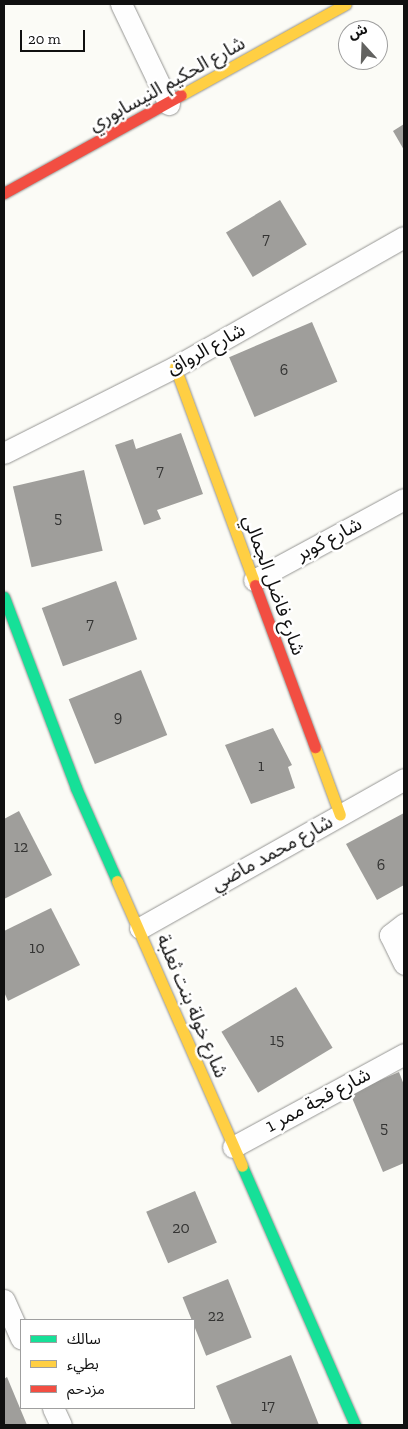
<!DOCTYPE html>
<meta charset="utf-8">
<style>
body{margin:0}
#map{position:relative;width:408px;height:1429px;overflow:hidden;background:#fbfbf6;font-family:"Zilla Slab","Noto Sans Arabic",serif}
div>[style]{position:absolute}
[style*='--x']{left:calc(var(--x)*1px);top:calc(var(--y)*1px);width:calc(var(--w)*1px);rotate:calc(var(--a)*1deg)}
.building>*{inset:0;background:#9f9e9b;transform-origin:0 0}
.roads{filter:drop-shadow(0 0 1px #969694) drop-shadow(0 0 1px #969694)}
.street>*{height:21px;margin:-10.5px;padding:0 10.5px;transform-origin:10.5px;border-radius:10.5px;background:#fefefe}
.fast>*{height:11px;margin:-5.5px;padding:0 5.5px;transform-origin:5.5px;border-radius:5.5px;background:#16e098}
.slow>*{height:11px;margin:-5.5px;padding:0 5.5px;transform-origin:5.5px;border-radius:5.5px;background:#ffcf43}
.jam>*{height:11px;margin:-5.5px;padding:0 5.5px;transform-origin:5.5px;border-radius:5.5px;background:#f24e42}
span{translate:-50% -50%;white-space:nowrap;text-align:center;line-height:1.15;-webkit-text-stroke:5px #fff;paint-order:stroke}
.number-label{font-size:16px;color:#343433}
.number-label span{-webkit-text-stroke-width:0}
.street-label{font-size:19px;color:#101010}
.frame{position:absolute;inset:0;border:5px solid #101010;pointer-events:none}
.legend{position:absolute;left:20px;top:1319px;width:175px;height:90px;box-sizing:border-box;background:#fff;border:1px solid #9f9f9f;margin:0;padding:6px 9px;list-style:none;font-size:15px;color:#101010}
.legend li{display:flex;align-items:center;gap:10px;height:25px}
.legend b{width:25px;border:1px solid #9f9f9f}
.north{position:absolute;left:338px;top:20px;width:50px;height:50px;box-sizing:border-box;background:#fff;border:1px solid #9f9f9f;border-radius:50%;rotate:340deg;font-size:14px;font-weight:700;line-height:20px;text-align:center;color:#101010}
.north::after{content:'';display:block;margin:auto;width:18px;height:22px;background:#626260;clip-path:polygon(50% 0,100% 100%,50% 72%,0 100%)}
.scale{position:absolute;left:20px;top:30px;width:65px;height:22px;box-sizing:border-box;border:2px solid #101010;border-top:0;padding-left:6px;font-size:15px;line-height:18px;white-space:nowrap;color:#101010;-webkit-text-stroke:4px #fff;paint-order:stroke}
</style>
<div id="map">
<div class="building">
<i style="clip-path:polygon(404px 124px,404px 150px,393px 131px)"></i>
<i style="left:280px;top:200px;width:52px;height:63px;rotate:59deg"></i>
<i style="left:312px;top:322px;width:65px;height:90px;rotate:67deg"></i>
<i style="clip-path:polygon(181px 433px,203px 494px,157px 510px,161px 519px,144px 525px,115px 445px,133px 439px,136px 449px)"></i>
<i style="left:84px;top:470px;width:83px;height:73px;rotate:77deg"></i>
<i style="left:116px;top:581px;width:62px;height:79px;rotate:70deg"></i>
<i style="left:141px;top:670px;width:70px;height:78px;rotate:68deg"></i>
<i style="clip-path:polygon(273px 728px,292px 765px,288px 767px,295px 788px,251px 804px,225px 745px)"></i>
<i style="clip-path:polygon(19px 811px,52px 875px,4px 899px,4px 819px)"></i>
<i style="clip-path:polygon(404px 813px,404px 885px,377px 900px,346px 844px)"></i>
<i style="clip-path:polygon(51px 908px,80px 965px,8px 1001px,4px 992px,4px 931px)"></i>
<i style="left:296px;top:987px;width:71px;height:87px;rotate:59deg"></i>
<i style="clip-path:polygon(399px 1072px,404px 1085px,404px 1163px,383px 1172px,350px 1093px)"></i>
<i style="left:195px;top:1191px;width:56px;height:53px;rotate:67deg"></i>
<i style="left:228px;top:1279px;width:63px;height:49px;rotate:68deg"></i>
<i style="clip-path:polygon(291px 1355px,319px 1425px,232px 1425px,216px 1386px)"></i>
<i style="clip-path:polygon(7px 1377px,27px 1425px,4px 1425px,4px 1379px)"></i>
</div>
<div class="roads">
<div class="street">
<i style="--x:121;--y:4;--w:111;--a:64.4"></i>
<i style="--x:4;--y:453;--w:191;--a:-26.7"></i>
<i style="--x:175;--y:367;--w:263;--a:-29.6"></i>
<i style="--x:254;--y:580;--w:170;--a:-28.4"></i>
<i style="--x:404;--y:924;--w:18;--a:142"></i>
<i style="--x:390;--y:935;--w:32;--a:64"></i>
<i style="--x:140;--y:928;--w:303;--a:-29.4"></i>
<i style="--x:233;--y:1147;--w:195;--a:-28.5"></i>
<i style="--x:4;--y:1300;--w:42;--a:65.9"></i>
<i style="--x:53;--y:1408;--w:19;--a:65"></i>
</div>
<div class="fast">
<i style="--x:4;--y:597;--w:204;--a:69.3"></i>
<i style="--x:76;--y:788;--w:102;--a:66.2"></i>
<i style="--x:242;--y:1166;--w:283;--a:66.4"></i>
</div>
<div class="slow">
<i style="--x:181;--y:95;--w:188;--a:-28.9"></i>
<i style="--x:175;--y:367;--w:232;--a:69.8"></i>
<i style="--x:315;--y:747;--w:72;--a:69.8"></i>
<i style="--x:117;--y:881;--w:311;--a:66.3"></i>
</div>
<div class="jam">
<i style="--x:4;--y:193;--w:202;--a:-29"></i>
<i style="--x:255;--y:585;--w:173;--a:69.7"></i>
</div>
</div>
<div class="number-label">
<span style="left:266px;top:239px">7</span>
<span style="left:284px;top:370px">6</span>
<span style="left:160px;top:471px">7</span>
<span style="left:58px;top:518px">5</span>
<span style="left:90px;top:624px">7</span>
<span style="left:118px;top:717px">9</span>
<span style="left:261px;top:766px">1</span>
<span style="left:21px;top:847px">12</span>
<span style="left:381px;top:865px">6</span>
<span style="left:37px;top:948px">10</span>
<span style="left:277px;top:1040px">15</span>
<span style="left:384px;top:1128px">5</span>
<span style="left:181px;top:1228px">20</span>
<span style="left:216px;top:1316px">22</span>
<span style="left:268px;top:1406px">17</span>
</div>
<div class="street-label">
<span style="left:167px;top:84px;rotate:-29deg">شارع الحكيم النيسابوري</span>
<span style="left:206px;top:349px;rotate:-29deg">شارع الرواق</span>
<span style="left:329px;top:539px;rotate:-28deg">شارع كوبر</span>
<span style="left:274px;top:585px;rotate:70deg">شارع فاضل الجمالي</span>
<span style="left:272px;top:853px;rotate:-29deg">شارع محمد ماضي</span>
<span style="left:192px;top:1006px;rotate:67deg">شارع خولة بنت ثعلبة</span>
<span style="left:318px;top:1100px;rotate:-28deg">شارع فجة ممر 1</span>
</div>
<div class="frame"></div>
<ul class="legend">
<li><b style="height:6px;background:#16e098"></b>سالك</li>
<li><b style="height:6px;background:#ffcf43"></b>بطيء</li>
<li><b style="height:6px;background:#f24e42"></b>مزدحم</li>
</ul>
<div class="north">ش</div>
<div class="scale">20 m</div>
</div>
